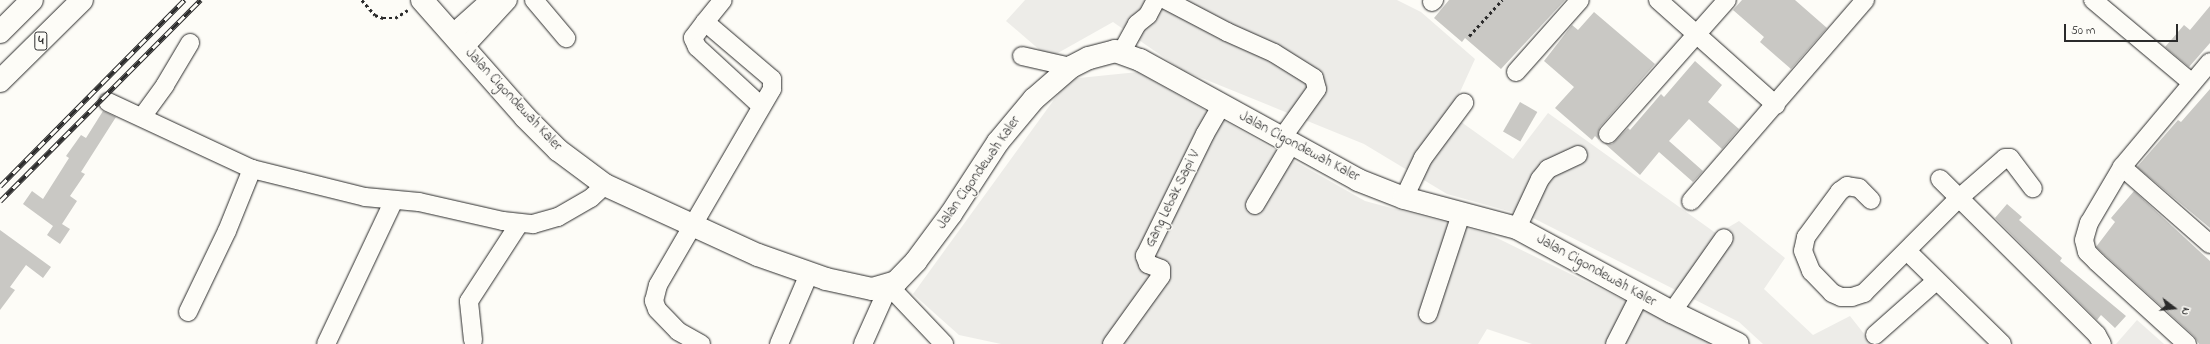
<!DOCTYPE html>
<style>
body{margin:0}
#map{position:relative;width:2210px;height:344px;overflow:hidden;background:#fdfcf7;font-family:"Indie Flower",sans-serif}
div>[style]{position:absolute}
[style*='--x']{left:calc(var(--x)*1px);top:calc(var(--y)*1px);width:calc(var(--w)*1px);rotate:calc(var(--a)*1deg)}
.built>*{inset:0;background:#edece8}
.building>*{inset:0;background:#c9c8c4;transform-origin:0 0}
.path>*{height:2.5px;margin-top:-1.25px;transform-origin:0;background:repeating-linear-gradient(90deg,#2b2b2b 0 3px,transparent 0 6px)}
.roads{filter:drop-shadow(0 0 1px #2b2b2b) drop-shadow(0 0 1px #2b2b2b)}
.minor>*{height:18px;margin:-9px;padding:0 9px;transform-origin:9px;border-radius:9px;background:#fdfcf7}
.major>*{height:22px;margin:-11px;padding:0 11px;transform-origin:11px;border-radius:11px;background:#fdfcf7}
.highway>*{height:22px;margin:-11px;padding:0 11px;transform-origin:11px;border-radius:11px;background:#fdfcf7}
.rail>*{height:4.5px;margin-top:-2.25px;transform-origin:0;background:repeating-linear-gradient(90deg,#fdfcf7 0 9px,#2b2b2b 0 18px);box-sizing:border-box;border-block:1px solid #2b2b2b}
span{translate:-50% -50%;white-space:nowrap;text-align:center;line-height:1.15;-webkit-text-stroke:3px #fdfcf7;paint-order:stroke}
.shield-label span{padding:1px 3px;background:#fdfcf7;border:1px solid;border-radius:3px;-webkit-text-stroke-width:0}
.shield-label{font-size:13px;color:#2b2b2b;font-weight:700}
.street-label{font-size:14px;color:#2b2b2b}
.north{position:absolute;left:2154px;top:288px;width:40px;height:40px;-webkit-text-stroke:3px #fdfcf7;paint-order:stroke;rotate:106deg;font-size:11px;font-weight:700;line-height:16px;text-align:center;color:#2b2b2b}
.north::after{content:'';display:block;margin:auto;width:14px;height:18px;background:#2b2b2b;clip-path:polygon(50% 0,100% 100%,50% 72%,0 100%)}
.scale{position:absolute;left:2064px;top:24px;width:114px;height:18px;box-sizing:border-box;border:2px solid #2b2b2b;border-top:0;padding-left:5px;font-size:12px;line-height:14px;white-space:nowrap;color:#2b2b2b;-webkit-text-stroke:3px #fdfcf7;paint-order:stroke}
</style>
<div id="map">
<div class="built">
<i style="clip-path:polygon(1025px 0,1397px 0,1421px 12px,1475px 59px,1450px 114px,1513px 159px,1548px 113px,1717px 234px,1739px 221px,1785px 258px,1764px 289px,1813px 335px,1850px 316px,1872px 344px,1763px 344px,1739px 322px,1533px 218px,1447px 194px,1364px 144px,1182px 70px,1113px 22px,1049px 58px,1006px 21px)"></i>
<i style="clip-path:polygon(1138px 72px,1365px 201px,1489px 234px,1713px 344px,1532px 344px,1487px 329px,1478px 344px,1001px 344px,959px 335px,913px 294px,1069px 79px)"></i>
<i style="clip-path:polygon(2137px 320px,2164px 344px,2116px 344px)"></i>
</div>
<div class="building">
<i style="clip-path:polygon(1449px 0,1565px 0,1501px 69px,1465px 38px,1462px 42px,1434px 18px)"></i>
<i style="clip-path:polygon(1742px 0,1795px 0,1827px 28px,1791px 69px,1760px 42px,1764px 37px,1733px 10px)"></i>
<i style="clip-path:polygon(2210px 6px,2210px 43px,2189px 67px,2165px 47px,2184px 25px,2190px 30px)"></i>
<i style="clip-path:polygon(1594px 12px,1655px 64px,1600px 127px,1598px 132px,1599px 140px,1595px 136px,1592px 140px,1555px 108px,1574px 87px,1544px 61px,1572px 25px,1578px 30px)"></i>
<i style="clip-path:polygon(1695px 61px,1722px 85px,1708px 102px,1739px 129px,1722px 149px,1689px 119px,1669px 141px,1703px 171px,1693px 182px,1659px 152px,1640px 175px,1604px 143px,1612px 144px,1628px 128px,1630px 130px,1661px 94px,1664px 97px)"></i>
<i style="clip-path:polygon(2210px 89px,2210px 228px,2137px 167px,2178px 120px,2181px 122px)"></i>
<i style="left:1520px;top:102px;width:20px;height:34px;rotate:30deg"></i>
<i style="clip-path:polygon(103px 111px,116px 117px,81px 172px,85px 174px,70px 196px,77px 201px,62px 224px,70px 229px,60px 244px,47px 235px,53px 226px,23px 204px,32px 191px,43px 199px,69px 158px,66px 156px,81px 135px,86px 138px)"></i>
<i style="clip-path:polygon(2134px 191px,2210px 261px,2210px 344px,2199px 344px,2194px 336px,2096px 247px,2115px 222px,2111px 218px)"></i>
<i style="clip-path:polygon(2007px 204px,2022px 217px,2019px 220px,2062px 258px,2060px 261px,2126px 316px,2115px 328px,2101px 315px,2097px 320px,1995px 218px)"></i>
<i style="clip-path:polygon(0 230px,51px 267px,43px 278px,26px 265px,10px 287px,15px 290px,0 310px)"></i>
</div>
<div class="path">
<i style="--x:362;--y:0;--w:20;--a:49"></i>
<i style="--x:375;--y:15;--w:9;--a:21"></i>
<i style="--x:383;--y:18;--w:12;--a:0"></i>
<i style="--x:395;--y:18;--w:15;--a:-32"></i>
<i style="--x:1469;--y:36;--w:49;--a:-47.5"></i>
</div>
<div class="roads">
<div class="minor">
<i style="--x:534;--y:0;--w:50;--a:49.9"></i>
<i style="--x:1166;--y:0;--w:69;--a:27.7"></i>
<i style="--x:1227;--y:32;--w:51;--a:24.1"></i>
<i style="--x:1274;--y:53;--w:47;--a:32"></i>
<i style="--x:1314;--y:78;--w:11;--a:75"></i>
<i style="--x:1317;--y:89;--w:60;--a:125.5"></i>
<i style="--x:1658;--y:0;--w:158;--a:41.7"></i>
<i style="--x:2093;--y:0;--w:129;--a:40"></i>
<i style="--x:1432;--y:2;--w:3;--a:-45"></i>
<i style="--x:705;--y:22;--w:20;--a:127"></i>
<i style="--x:693;--y:38;--w:10;--a:66"></i>
<i style="--x:697;--y:47;--w:86;--a:42.6"></i>
<i style="--x:452;--y:34;--w:51;--a:-41.8"></i>
<i style="--x:464;--y:48;--w:65;--a:-47.5"></i>
<i style="--x:1121;--y:53;--w:33;--a:-61"></i>
<i style="--x:1137;--y:24;--w:14;--a:-39"></i>
<i style="--x:1148;--y:15;--w:17;--a:-62"></i>
<i style="--x:1022;--y:56;--w:50;--a:12.7"></i>
<i style="--x:1516;--y:72;--w:96;--a:-48.4"></i>
<i style="--x:108;--y:102;--w:159;--a:25"></i>
<i style="--x:252;--y:169;--w:116;--a:13.9"></i>
<i style="--x:365;--y:197;--w:54;--a:5.3"></i>
<i style="--x:419;--y:202;--w:86;--a:12.7"></i>
<i style="--x:503;--y:221;--w:30;--a:6"></i>
<i style="--x:533;--y:224;--w:26;--a:-16"></i>
<i style="--x:558;--y:217;--w:38;--a:-30"></i>
<i style="--x:591;--y:198;--w:19;--a:-43"></i>
<i style="--x:142;--y:117;--w:39;--a:-54"></i>
<i style="--x:165;--y:85;--w:49;--a:-59.2"></i>
<i style="--x:1608;--y:134;--w:179;--a:-48.4"></i>
<i style="--x:2122;--y:167;--w:117;--a:41.2"></i>
<i style="--x:1940;--y:179;--w:221;--a:44.8"></i>
<i style="--x:2097;--y:335;--w:10;--a:61"></i>
<i style="--x:1404;--y:198;--w:44;--a:-64.6"></i>
<i style="--x:1423;--y:158;--w:69;--a:-53.3"></i>
<i style="--x:1871;--y:200;--w:17;--a:-135"></i>
<i style="--x:1859;--y:188;--w:12;--a:-171"></i>
<i style="--x:1847;--y:186;--w:9;--a:144"></i>
<i style="--x:1840;--y:191;--w:57;--a:126.5"></i>
<i style="--x:1806;--y:237;--w:14;--a:102"></i>
<i style="--x:1803;--y:251;--w:22;--a:68"></i>
<i style="--x:1811;--y:271;--w:30;--a:46"></i>
<i style="--x:1832;--y:293;--w:10;--a:24"></i>
<i style="--x:1841;--y:297;--w:11;--a:0"></i>
<i style="--x:1852;--y:297;--w:13;--a:-18"></i>
<i style="--x:1864;--y:293;--w:133;--a:-45"></i>
<i style="--x:1958;--y:199;--w:62;--a:-41.1"></i>
<i style="--x:2005;--y:158;--w:5;--a:0"></i>
<i style="--x:2010;--y:158;--w:38;--a:53"></i>
<i style="--x:1691;--y:201;--w:266;--a:-49.1"></i>
<i style="--x:1255;--y:205;--w:72;--a:-59.2"></i>
<i style="--x:1517;--y:228;--w:54;--a:-64.9"></i>
<i style="--x:1540;--y:179;--w:13;--a:-51"></i>
<i style="--x:1548;--y:169;--w:33;--a:-25"></i>
<i style="--x:1907;--y:251;--w:133;--a:44.4"></i>
<i style="--x:188;--y:312;--w:90;--a:-64.3"></i>
<i style="--x:227;--y:231;--w:67;--a:-68"></i>
<i style="--x:1672;--y:312;--w:90;--a:-54.9"></i>
<i style="--x:1428;--y:314;--w:105;--a:-71.7"></i>
<i style="--x:1875;--y:335;--w:81;--a:-41.5"></i>
<i style="--x:473;--y:340;--w:39;--a:-96"></i>
<i style="--x:469;--y:301;--w:92;--a:-57"></i>
<i style="--x:326;--y:344;--w:159;--a:-64.7"></i>
<i style="--x:701;--y:344;--w:26;--a:-151"></i>
<i style="--x:678;--y:331;--w:30;--a:-134"></i>
<i style="--x:657;--y:309;--w:9;--a:-111"></i>
<i style="--x:654;--y:301;--w:16;--a:-76"></i>
<i style="--x:658;--y:285;--w:227;--a:-59.8"></i>
<i style="--x:772;--y:89;--w:10;--a:-90"></i>
<i style="--x:772;--y:79;--w:88;--a:-139.6"></i>
<i style="--x:705;--y:22;--w:28;--a:-51"></i>
<i style="--x:779;--y:344;--w:76;--a:-66.8"></i>
<i style="--x:863;--y:344;--w:64;--a:-65.9"></i>
<i style="--x:889;--y:286;--w:80;--a:46.5"></i>
<i style="--x:1112;--y:344;--w:84;--a:-54.2"></i>
<i style="--x:1161;--y:276;--w:7;--a:-90"></i>
<i style="--x:1161;--y:269;--w:14;--a:-159"></i>
<i style="--x:1148;--y:264;--w:9;--a:-111"></i>
<i style="--x:1145;--y:256;--w:136;--a:-63.8"></i>
<i style="--x:1205;--y:134;--w:34;--a:-60"></i>
<i style="--x:1615;--y:344;--w:55;--a:-63"></i>
<i style="--x:2187;--y:344;--w:122;--a:-137.7"></i>
<i style="--x:2097;--y:262;--w:14;--a:-135"></i>
<i style="--x:2087;--y:252;--w:12;--a:-104"></i>
<i style="--x:2084;--y:240;--w:18;--a:-74"></i>
<i style="--x:2089;--y:223;--w:65;--a:-59.5"></i>
<i style="--x:2122;--y:167;--w:137;--a:-50"></i>
</div>
<div class="major">
<i style="--x:422;--y:0;--w:156;--a:48.6"></i>
<i style="--x:525;--y:117;--w:47;--a:45"></i>
<i style="--x:558;--y:150;--w:59;--a:36.7"></i>
<i style="--x:605;--y:185;--w:168;--a:24.6"></i>
<i style="--x:758;--y:255;--w:72;--a:19.4"></i>
<i style="--x:826;--y:279;--w:47;--a:12.3"></i>
<i style="--x:872;--y:289;--w:25;--a:-16"></i>
<i style="--x:896;--y:282;--w:29;--a:-46"></i>
<i style="--x:916;--y:261;--w:59;--a:-53.3"></i>
<i style="--x:951;--y:214;--w:86;--a:-56.9"></i>
<i style="--x:998;--y:142;--w:56;--a:-50.1"></i>
<i style="--x:1034;--y:99;--w:49;--a:-40.9"></i>
<i style="--x:1071;--y:67;--w:20;--a:-27"></i>
<i style="--x:1089;--y:58;--w:27;--a:-15"></i>
<i style="--x:1115;--y:51;--w:27;--a:20"></i>
<i style="--x:1140;--y:60;--w:249;--a:28.8"></i>
<i style="--x:1358;--y:180;--w:49;--a:21.4"></i>
<i style="--x:1404;--y:198;--w:117;--a:14.9"></i>
<i style="--x:1517;--y:228;--w:176;--a:28.5"></i>
<i style="--x:1672;--y:312;--w:73;--a:25.9"></i>
</div>
<div class="highway">
<i style="--x:0;--y:32;--w:45;--a:-45"></i>
<i style="--x:0;--y:81;--w:115;--a:-44.6"></i>
</div>
</div>
<div class="rail">
<i style="--x:0;--y:186;--w:262;--a:-45.3"></i>
<i style="--x:0;--y:201;--w:284;--a:-45.1"></i>
</div>
<div class="shield-label">
<span style="left:41px;top:41px">4</span>
</div>
<div class="street-label">
<span style="left:513px;top:100px;rotate:47deg">Jalan Cigondewah Kaler</span>
<span style="left:1299px;top:147px;rotate:28deg">Jalan Cigondewah Kaler</span>
<span style="left:979px;top:173px;rotate:-55deg">Jalan Cigondewah Kaler</span>
<span style="left:1173px;top:199px;rotate:-64deg">Gang Lebak Sapi V</span>
<span style="left:1596px;top:271px;rotate:29deg">Jalan Cigondewah Kaler</span>
</div>
<div class="north">N</div>
<div class="scale">50 m</div>
</div>
